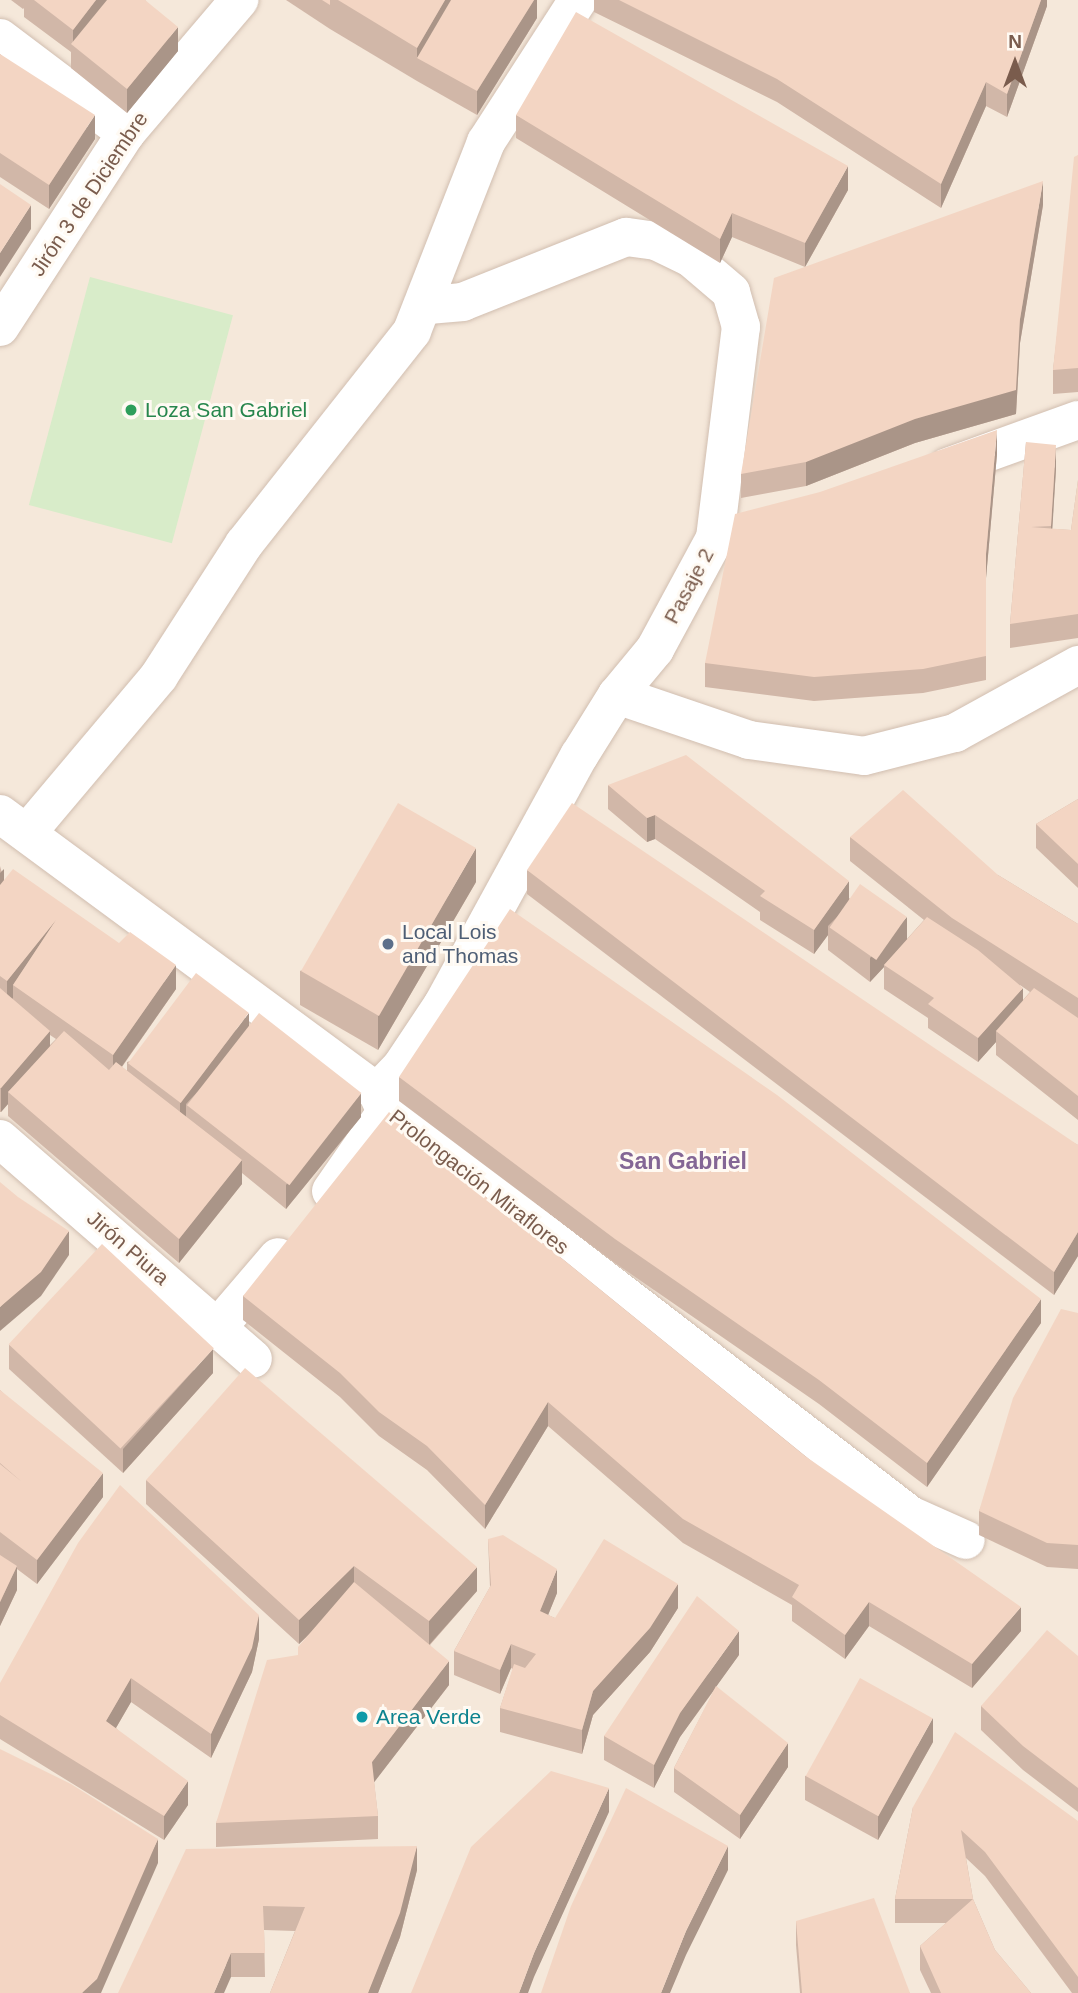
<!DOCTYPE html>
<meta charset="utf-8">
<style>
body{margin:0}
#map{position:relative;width:1078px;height:1993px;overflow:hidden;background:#fdf6ec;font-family:Helvetica,sans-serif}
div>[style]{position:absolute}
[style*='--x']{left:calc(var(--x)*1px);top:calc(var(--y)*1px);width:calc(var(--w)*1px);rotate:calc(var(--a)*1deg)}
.residential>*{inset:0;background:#f5e8da;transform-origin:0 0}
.green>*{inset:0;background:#d8ecc9;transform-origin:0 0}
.roads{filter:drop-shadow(0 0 2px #d1beb0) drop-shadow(0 0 2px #d1beb0)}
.street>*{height:38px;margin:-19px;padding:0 19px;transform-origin:19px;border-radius:19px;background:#fff}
.wall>*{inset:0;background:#d1b7a8}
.shaded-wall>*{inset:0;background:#aa9588}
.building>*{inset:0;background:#f3d5c3;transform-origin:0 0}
.dots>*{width:19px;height:19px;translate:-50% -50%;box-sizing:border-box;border:4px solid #fffaf3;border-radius:50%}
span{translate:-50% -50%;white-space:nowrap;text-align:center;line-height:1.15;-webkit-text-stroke:6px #fffaf3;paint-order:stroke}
.street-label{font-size:21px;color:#7a5c4d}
.leisure-label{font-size:21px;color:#27864d}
.left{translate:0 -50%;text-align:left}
.service-label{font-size:21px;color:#4e5e75}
.culture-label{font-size:21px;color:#0d838f}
.neighbourhood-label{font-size:23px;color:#846695;font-weight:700}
.north{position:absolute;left:980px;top:28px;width:70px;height:70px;-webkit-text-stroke:5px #fffaf3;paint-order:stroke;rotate:0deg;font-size:19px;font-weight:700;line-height:28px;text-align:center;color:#7a5c4d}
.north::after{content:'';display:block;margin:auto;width:24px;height:32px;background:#7a5c4d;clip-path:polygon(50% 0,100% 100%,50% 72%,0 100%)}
</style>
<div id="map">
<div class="residential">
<i style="left:0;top:0;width:1078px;height:1993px"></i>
</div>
<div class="green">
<i style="left:90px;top:277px;width:148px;height:236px;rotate:15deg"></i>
</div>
<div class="roads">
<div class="street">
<i style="--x:0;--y:38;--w:158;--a:37"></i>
<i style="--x:0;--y:327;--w:231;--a:-57"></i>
<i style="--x:126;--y:133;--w:175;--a:-49.6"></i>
<i style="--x:948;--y:467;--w:138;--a:-19.9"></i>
<i style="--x:617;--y:695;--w:139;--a:18.8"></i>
<i style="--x:749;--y:740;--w:116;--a:7.9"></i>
<i style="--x:864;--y:756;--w:94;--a:-14.2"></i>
<i style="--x:955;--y:733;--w:141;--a:-28.9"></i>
<i style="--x:0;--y:814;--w:468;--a:36.4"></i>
<i style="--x:377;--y:1092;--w:22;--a:66"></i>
<i style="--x:386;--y:1112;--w:661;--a:37.56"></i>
<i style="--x:910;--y:1515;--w:61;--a:24.1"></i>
<i style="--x:27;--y:833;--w:205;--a:-49.9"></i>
<i style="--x:159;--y:676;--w:157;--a:-57.2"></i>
<i style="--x:244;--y:544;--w:271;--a:-51.7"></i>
<i style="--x:412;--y:331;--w:203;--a:-68.6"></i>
<i style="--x:486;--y:142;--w:169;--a:-57.1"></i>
<i style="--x:377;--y:1092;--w:35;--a:-46"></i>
<i style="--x:401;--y:1067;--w:76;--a:-56.3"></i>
<i style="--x:443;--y:1004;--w:283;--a:-61.3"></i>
<i style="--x:579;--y:756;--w:72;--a:-58.1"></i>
<i style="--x:617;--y:695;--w:60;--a:-50.4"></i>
<i style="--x:655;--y:649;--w:126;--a:-61.6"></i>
<i style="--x:715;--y:538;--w:213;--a:-83"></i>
<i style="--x:741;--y:327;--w:36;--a:-106"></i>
<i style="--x:731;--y:292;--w:52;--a:-139.6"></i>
<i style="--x:691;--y:258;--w:39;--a:-154"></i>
<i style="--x:656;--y:241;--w:30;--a:-172"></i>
<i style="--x:626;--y:237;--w:175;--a:158.3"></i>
<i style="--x:463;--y:302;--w:38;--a:175"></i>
<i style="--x:0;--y:1139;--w:335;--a:41"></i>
<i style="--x:331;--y:1191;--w:96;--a:-55.2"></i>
<i style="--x:218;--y:1327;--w:92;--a:-49.4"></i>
</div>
</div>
<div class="wall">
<i style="clip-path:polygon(11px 0,145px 0,178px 51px,127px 113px,71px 68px,71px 52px,24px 17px,24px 8px,23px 9px)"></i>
<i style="clip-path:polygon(286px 0,537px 0,537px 18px,477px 115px,417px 81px,330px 29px)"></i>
<i style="clip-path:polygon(594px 0,1047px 0,1047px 6px,1007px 117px,986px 106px,941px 208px,777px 102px,594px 12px)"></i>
<i style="clip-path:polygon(0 54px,95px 139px,49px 209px,0 177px)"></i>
<i style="clip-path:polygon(516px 115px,848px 190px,805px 267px,732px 237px,720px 263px,516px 138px)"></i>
<i style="clip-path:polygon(1078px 155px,1078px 392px,1053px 394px,1053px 370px)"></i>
<i style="clip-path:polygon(1043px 205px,1020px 343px,1016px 414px,915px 443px,806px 486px,741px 498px,741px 474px)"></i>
<i style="clip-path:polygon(1026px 442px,1056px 469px,1052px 529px,1071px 530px,1078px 480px,1078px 638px,1010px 648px,1010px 624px)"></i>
<i style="clip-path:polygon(997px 454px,986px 578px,986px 680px,923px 693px,814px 701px,705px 687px,705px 663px)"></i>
<i style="clip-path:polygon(evenodd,608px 785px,849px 898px,907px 939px,924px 920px,850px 861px,850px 837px,998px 875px,1078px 924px,1078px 1120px,996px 1055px,996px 1042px,978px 1062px,928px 1028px,928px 1018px,884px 989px,884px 967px,870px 982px,828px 950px,828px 935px,814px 954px,760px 920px,760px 912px,655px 839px,647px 842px,608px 809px,608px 785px,1020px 985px,1030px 992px,1023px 1000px,1020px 985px)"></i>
<i style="clip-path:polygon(1078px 799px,1078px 888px,1036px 848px,1036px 824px)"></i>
<i style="clip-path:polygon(evenodd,0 866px,4px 880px,176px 989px,122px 1067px,127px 1071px,127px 1062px,249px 1026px,361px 1117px,286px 1209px,242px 1173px,242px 1184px,179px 1263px,8px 1116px,8px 1104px,1px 1112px,0 1112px,0 866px,50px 1035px,56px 1039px,50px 1045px,50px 1035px)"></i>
<i style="clip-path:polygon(527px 870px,1078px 1145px,1078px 1256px,1054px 1295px,527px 894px)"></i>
<i style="clip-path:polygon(476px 882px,378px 1050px,300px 1005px,300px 971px)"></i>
<i style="clip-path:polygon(399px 1077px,1041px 1323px,927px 1487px,819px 1404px,615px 1263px,399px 1101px)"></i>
<i style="clip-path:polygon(443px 1162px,1021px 1631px,972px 1688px,869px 1626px,845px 1659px,792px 1621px,792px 1605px,683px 1543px,548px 1426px,485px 1529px,427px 1470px,379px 1436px,340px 1397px,243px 1320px,243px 1296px)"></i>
<i style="clip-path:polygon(1078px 1313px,1078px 1569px,1047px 1567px,979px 1535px,979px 1511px)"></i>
<i style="clip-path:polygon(9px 1345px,213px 1373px,123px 1473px,9px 1369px)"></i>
<i style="clip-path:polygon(0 1390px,103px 1497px,37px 1584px,17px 1569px,17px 1590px,0 1626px)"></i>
<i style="clip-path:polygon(146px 1480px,477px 1591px,430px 1645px,449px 1685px,374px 1782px,378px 1816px,378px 1839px,216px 1847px,216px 1823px,312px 1632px,299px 1644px,146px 1504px)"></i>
<i style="clip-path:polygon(488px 1539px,557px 1593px,548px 1615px,555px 1618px,678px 1608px,650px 1652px,593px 1715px,582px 1754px,500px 1732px,500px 1708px,513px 1669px,511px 1668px,500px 1694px,454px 1675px,454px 1651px,490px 1587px)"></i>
<i style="clip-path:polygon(259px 1639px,252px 1672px,211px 1758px,131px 1702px,116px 1728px,188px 1805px,164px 1840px,0 1739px,0 1683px)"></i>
<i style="clip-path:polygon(739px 1655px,716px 1686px,788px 1767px,740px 1839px,674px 1792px,674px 1768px,715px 1689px,680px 1737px,654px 1788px,604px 1760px,604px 1736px)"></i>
<i style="clip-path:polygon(1078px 1656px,1078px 1812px,1023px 1770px,981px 1730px,981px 1706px)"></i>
<i style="clip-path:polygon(933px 1742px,878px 1840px,805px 1800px,805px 1776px)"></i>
<i style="clip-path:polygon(913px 1807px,1078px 1821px,1078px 1993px,1072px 1993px,985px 1876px,966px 1858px,973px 1899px,995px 1950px,1031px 1993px,931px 1993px,920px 1970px,920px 1946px,946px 1923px,895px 1923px,895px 1899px)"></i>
<i style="clip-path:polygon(186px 1849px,417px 1870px,400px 1937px,378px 1993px,270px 1993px,295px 1931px,264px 1930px,265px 1977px,231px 1977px)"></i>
<i style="clip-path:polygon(796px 1921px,910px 1993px,800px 1993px,796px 1945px)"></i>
</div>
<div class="shaded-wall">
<i style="clip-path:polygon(96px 0,114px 0,73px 46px,73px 30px)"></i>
<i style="clip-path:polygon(445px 0,465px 0,417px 58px,417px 48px)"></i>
<i style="clip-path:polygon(534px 0,537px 0,537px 18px,477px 115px,477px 91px)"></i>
<i style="clip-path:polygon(1041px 0,1047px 0,1047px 6px,1007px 117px,1007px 94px)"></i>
<i style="clip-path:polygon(178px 27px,178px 51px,127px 113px,127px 89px)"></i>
<i style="clip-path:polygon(986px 82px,986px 106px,941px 208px,941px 184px)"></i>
<i style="clip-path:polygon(95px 115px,95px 139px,49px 209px,49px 185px)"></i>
<i style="clip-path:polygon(848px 166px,848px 190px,805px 267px,805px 243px)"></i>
<i style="clip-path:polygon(1043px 181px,1043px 205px,1020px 343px,1016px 414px,915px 443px,806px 486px,806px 462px,1020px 319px)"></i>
<i style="clip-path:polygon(31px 205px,31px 229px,0 277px,0 253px)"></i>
<i style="clip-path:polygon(732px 213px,732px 237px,720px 263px,720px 239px)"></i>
<i style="clip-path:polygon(997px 430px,997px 454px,986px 578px,986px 554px)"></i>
<i style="clip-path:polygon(1056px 445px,1056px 469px,1051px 550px,1051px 526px)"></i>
<i style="clip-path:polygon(655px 815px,655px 839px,647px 842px,647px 818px)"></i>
<i style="clip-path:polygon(476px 848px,476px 882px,378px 1050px,378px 1016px)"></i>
<i style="clip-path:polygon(4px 869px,4px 893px,0 897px,0 873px)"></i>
<i style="clip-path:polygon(849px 881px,849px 905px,828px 926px,828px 935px,814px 954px,814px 930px)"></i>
<i style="clip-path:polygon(907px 917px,907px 941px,884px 965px,884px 967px,870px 982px,870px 958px)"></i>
<i style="clip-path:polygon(56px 920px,13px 985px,13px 998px,7px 1005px,7px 981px)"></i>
<i style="clip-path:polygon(176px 965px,176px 989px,113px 1079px,113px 1055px)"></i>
<i style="clip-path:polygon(1023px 988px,1023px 1012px,996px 1031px,996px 1042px,978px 1062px,978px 1038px)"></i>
<i style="clip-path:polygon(249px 1013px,249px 1037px,186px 1104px,186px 1119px,180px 1127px,180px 1103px)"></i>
<i style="clip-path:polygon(50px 1031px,50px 1055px,8px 1092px,8px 1104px,1px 1112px,1px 1088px)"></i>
<i style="clip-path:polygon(361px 1093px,361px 1117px,286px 1209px,286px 1185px)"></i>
<i style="clip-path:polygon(242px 1160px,242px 1184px,179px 1263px,179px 1239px)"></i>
<i style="clip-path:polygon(69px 1231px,69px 1255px,41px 1296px,0 1331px,0 1307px)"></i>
<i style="clip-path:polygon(1078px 1232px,1078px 1256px,1054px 1295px,1054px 1272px)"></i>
<i style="clip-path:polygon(1041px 1299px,1041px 1323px,927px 1487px,927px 1463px)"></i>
<i style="clip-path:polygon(213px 1349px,213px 1373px,123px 1473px,123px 1449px)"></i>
<i style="clip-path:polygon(548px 1402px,548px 1426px,485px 1529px,485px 1505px)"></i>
<i style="clip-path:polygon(103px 1473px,103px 1497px,37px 1584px,37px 1560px)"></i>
<i style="clip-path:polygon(17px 1566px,17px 1590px,0 1626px,0 1602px)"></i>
<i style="clip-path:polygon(354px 1566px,354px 1590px,299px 1644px,299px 1620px)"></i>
<i style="clip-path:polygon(477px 1567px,477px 1591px,429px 1645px,429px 1621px)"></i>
<i style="clip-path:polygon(557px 1569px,557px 1593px,540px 1635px,540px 1611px)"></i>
<i style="clip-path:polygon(678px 1584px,678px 1608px,650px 1652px,593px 1715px,582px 1754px,582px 1730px,593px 1691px)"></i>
<i style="clip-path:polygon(869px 1602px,869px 1626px,845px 1659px,845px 1635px)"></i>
<i style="clip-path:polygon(1021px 1607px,1021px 1631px,972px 1688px,972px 1664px)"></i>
<i style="clip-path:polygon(259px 1615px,259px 1639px,252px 1672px,211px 1758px,211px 1734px)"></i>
<i style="clip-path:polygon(739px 1631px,739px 1655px,680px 1737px,654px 1788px,654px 1765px,680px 1713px)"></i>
<i style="clip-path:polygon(511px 1644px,511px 1668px,500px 1694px,500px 1670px)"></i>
<i style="clip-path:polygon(449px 1661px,449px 1685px,372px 1785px,372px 1762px)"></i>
<i style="clip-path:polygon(131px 1678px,131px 1702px,106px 1745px,106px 1721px)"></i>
<i style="clip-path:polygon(933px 1718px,933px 1742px,878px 1840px,878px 1816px)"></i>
<i style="clip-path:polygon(788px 1743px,788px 1767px,740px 1839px,740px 1815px)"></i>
<i style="clip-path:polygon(188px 1781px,188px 1805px,164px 1840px,164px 1816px)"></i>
<i style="clip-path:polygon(609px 1788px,609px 1812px,534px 1977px,528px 1993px,519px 1993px,534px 1953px)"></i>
<i style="clip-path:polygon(158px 1839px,158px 1863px,101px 1993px,82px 1993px)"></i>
<i style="clip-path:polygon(417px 1846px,417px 1870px,400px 1937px,378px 1993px,368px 1993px)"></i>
<i style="clip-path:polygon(728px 1846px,728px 1870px,686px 1955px,670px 1993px,661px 1993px,686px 1931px)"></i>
<i style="clip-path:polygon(231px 1953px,231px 1977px,224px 1993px,214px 1993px)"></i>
</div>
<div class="building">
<i style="clip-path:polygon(34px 0,96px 0,73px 30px)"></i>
<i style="clip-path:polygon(107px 0,145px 0,178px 27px,127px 89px,71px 44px)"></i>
<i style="clip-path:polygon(322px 0,330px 0,330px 5px)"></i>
<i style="clip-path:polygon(338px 0,445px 0,417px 48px)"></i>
<i style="clip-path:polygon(451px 0,534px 0,477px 91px,417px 58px)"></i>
<i style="clip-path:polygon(619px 0,1041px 0,1007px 94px,986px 82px,941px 184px,777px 79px)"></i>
<i style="clip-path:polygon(576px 12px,848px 166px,805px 243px,732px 213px,720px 239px,516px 115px)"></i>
<i style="clip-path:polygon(0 54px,95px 115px,49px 185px,0 153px)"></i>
<i style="clip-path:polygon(1078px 155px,1078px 368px,1053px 370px,1074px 157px)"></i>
<i style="clip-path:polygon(1043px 181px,1020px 319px,1016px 390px,915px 419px,806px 462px,741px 474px,774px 278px)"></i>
<i style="clip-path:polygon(0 184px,31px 205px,0 253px)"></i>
<i style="clip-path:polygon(997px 430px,986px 554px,986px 656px,923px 669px,814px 677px,705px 663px,735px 514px,820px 492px)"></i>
<i style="clip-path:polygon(1026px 442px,1056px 445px,1051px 526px,1031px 527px,1071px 530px,1078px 480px,1078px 614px,1010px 624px)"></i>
<i style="clip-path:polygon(686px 755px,849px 881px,814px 930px,760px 896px,765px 891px,655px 815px,647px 818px,608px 785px)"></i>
<i style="clip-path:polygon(903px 790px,998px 875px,1078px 924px,1078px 998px,952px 918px,850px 837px)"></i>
<i style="clip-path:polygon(1078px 799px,1078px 864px,1036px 824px)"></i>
<i style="left:398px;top:803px;width:90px;height:194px;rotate:30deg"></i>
<i style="clip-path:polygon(572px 803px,1078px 1145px,1078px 1232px,1054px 1272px,527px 870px)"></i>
<i style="clip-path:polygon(13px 869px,119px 943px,130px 932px,176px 965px,113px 1055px,13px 985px,56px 920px,7px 981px,0 976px,0 885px)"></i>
<i style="left:860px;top:884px;width:57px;height:53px;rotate:35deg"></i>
<i style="clip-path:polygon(510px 909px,777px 1095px,1041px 1299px,927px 1463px,819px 1380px,615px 1239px,399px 1077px)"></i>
<i style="clip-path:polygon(927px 917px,978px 950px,1023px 988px,978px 1038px,928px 1004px,934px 998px,884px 965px)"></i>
<i style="left:196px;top:973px;width:66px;height:113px;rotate:37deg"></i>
<i style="clip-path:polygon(0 988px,50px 1031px,1px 1088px,0 1088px)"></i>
<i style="clip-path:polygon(1034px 988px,1078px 1018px,1078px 1096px,996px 1031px)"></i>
<i style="left:259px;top:1013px;width:130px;height:117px;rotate:38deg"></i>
<i style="clip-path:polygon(64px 1031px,109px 1070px,116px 1062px,242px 1160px,179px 1239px,8px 1092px)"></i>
<i style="clip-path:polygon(389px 1112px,443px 1162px,805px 1456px,1021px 1607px,972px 1664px,869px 1602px,845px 1635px,792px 1597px,799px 1585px,683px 1519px,548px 1402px,485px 1505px,427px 1446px,379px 1412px,340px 1373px,243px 1296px)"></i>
<i style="clip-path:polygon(0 1182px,18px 1197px,69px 1231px,41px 1272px,0 1307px)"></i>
<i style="left:102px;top:1244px;width:153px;height:137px;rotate:43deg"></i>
<i style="clip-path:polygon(1061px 1309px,1078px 1313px,1078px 1545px,1047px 1543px,979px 1511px,1013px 1398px)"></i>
<i style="clip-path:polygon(245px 1368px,477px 1567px,429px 1621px,354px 1566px,299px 1620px,146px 1480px)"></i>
<i style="clip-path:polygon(0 1390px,103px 1473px,37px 1560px,0 1532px,0 1464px,22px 1482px,0 1463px)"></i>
<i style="clip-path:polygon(120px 1485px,259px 1615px,252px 1648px,211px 1734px,131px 1678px,106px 1721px,188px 1781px,164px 1816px,0 1715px,0 1683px,78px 1543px)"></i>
<i style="clip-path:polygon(503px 1535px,557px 1569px,540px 1611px,555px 1618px,604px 1539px,678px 1584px,650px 1628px,593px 1691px,582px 1730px,500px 1708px,514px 1664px,525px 1668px,536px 1654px,511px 1644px,500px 1670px,454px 1651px,491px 1585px,488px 1539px)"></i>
<i style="clip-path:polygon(0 1555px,17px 1566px,0 1602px)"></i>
<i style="clip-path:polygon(354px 1582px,449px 1661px,372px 1762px,378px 1816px,216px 1823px,267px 1660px,298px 1655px,298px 1647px)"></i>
<i style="clip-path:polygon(697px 1596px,739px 1631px,680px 1713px,654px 1765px,604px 1736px)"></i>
<i style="clip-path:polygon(1047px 1630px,1078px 1656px,1078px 1788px,1023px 1746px,981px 1706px)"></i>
<i style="left:860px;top:1678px;width:83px;height:112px;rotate:29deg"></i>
<i style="clip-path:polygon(716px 1686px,788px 1743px,740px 1815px,674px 1768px)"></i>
<i style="clip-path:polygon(955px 1732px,1078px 1821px,1078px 1977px,985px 1852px,961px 1830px,973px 1899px,895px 1899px,913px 1807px)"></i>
<i style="clip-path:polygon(0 1749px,71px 1784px,158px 1839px,97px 1979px,82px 1993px,0 1993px)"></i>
<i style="clip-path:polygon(551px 1771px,609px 1788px,534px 1953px,519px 1993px,411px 1993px,471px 1847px)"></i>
<i style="clip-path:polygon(626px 1788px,728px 1846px,686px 1931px,661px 1993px,541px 1993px,571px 1906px)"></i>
<i style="clip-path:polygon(417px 1846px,400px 1913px,368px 1993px,270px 1993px,305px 1907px,263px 1906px,265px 1953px,231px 1953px,214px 1993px,118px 1993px,186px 1849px)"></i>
<i style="clip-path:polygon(874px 1898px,910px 1993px,802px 1993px,796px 1921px)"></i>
<i style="clip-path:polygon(973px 1899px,995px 1950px,1031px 1993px,941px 1993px,920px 1946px)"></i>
</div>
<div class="dots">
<i style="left:131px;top:410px;background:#2e9e5b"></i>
<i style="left:388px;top:944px;background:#5c6f8a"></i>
<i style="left:362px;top:1717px;background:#0f9aa8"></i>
</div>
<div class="street-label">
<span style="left:89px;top:194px;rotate:-56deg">Jirón 3 de Diciembre</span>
<span style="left:689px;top:586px;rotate:-62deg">Pasaje 2</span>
<span style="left:479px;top:1182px;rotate:38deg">Prolongación Miraflores</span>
<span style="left:128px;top:1248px;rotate:41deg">Jirón Piura</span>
</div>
<div class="leisure-label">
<span class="left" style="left:145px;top:410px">Loza San Gabriel</span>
</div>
<div class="service-label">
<span class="left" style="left:402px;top:944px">Local Lois<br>and Thomas</span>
</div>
<div class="culture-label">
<span class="left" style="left:376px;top:1717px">Area Verde</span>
</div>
<div class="neighbourhood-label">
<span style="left:683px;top:1161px">San Gabriel</span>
</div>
<div class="north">N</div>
</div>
